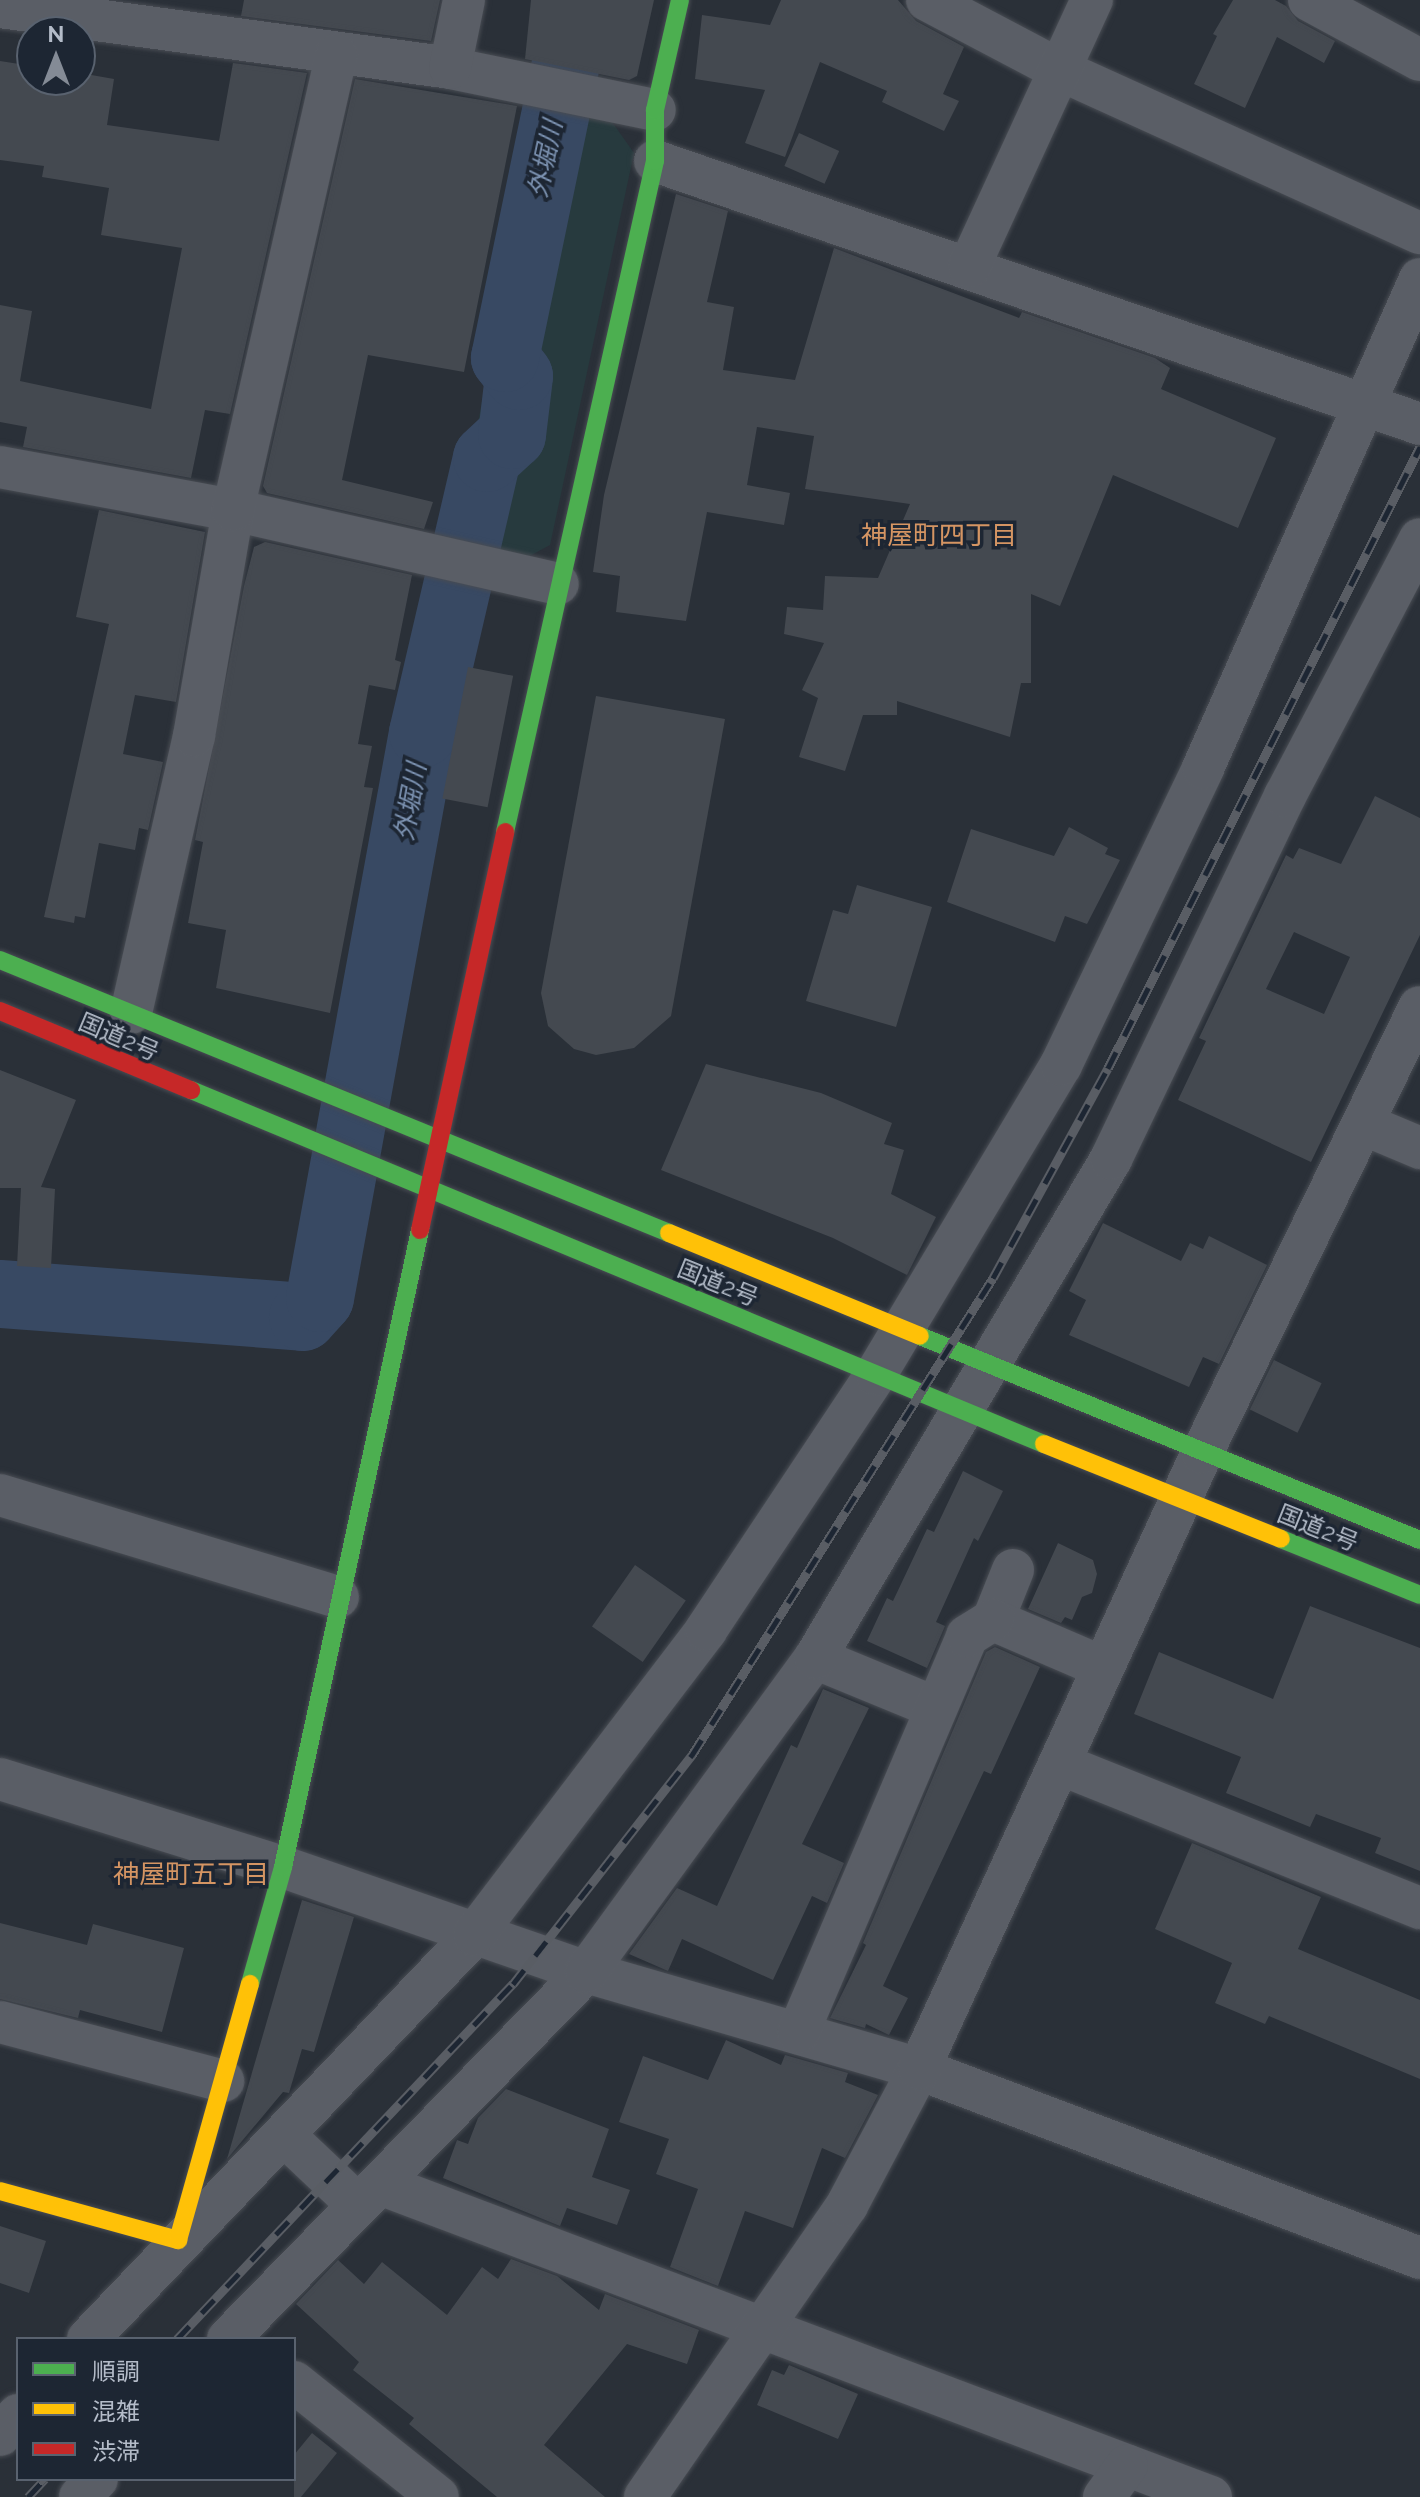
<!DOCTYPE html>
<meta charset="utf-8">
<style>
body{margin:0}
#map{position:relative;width:1420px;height:2497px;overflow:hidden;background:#2a3038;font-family:Raleway,"Noto Sans JP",sans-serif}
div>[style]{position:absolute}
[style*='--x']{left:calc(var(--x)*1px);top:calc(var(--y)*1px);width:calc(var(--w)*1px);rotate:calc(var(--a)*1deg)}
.green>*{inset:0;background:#273a3e}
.river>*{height:68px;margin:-34px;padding:0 34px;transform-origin:34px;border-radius:34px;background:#384963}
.building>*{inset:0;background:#444950;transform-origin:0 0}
.roads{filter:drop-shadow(0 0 2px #484c53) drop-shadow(0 0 2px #484c53)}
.street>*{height:42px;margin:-21px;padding:0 21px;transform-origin:21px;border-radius:21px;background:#5a5e66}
.fast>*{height:18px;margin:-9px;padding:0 9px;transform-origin:9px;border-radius:9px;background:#4caf50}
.slow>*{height:18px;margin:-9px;padding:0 9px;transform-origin:9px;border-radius:9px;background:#ffc107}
.jam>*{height:18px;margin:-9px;padding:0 9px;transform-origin:9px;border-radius:9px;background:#c62828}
.rail>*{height:9px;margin-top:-4.5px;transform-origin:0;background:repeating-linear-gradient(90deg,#1d2633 0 18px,#595d64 0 36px);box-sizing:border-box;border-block:2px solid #595d64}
span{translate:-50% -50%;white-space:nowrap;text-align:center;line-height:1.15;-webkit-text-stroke:7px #1d2633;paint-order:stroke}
.street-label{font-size:24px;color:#b4bcc9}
.water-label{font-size:26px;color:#7c92b1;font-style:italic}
.neighbourhood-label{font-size:26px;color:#d59563}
.legend{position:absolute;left:16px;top:2337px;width:280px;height:144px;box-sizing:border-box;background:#1d2633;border:2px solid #59626f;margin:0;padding:10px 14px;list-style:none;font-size:24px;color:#b4bcc9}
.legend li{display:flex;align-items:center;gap:16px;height:40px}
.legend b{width:40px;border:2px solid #59626f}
.north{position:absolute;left:16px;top:16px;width:80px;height:80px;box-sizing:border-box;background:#1d2633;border:2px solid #59626f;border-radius:50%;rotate:0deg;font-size:22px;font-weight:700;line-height:32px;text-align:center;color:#b4bcc9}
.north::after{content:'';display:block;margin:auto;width:28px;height:36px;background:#848b96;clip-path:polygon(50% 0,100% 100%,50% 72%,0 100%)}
</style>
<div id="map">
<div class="green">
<i style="clip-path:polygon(540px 105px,610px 119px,634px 153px,550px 545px,526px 558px,454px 545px)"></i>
</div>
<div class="river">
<i style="--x:0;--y:1294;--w:304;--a:4.3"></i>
<i style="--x:303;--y:1317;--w:25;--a:-48"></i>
<i style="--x:320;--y:1298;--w:574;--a:-79.67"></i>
<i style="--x:423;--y:733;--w:282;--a:-76.9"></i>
<i style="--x:487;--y:458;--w:34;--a:-43"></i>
<i style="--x:512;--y:435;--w:59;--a:-83.2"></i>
<i style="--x:519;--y:376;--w:23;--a:-128"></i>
<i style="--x:505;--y:358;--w:366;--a:-78.3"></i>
</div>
<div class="building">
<i style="clip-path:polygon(244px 0,440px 0,431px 41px,241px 16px)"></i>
<i style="clip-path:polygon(531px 0,654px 0,637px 76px,629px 80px,525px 59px)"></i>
<i style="clip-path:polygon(781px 0,898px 0,916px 21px,964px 47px,943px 94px,959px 101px,944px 131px,882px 102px,887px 91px,820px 62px,785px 157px,745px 143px,765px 90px,695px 79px,702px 15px,770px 25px)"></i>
<i style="clip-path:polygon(1233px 0,1275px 0,1286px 6px,1298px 21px,1335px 41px,1324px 63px,1277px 37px,1245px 108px,1194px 84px,1217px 36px,1213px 34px)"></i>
<i style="clip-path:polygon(0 61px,32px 66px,32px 80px,80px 80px,80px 73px,114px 79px,107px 125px,219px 141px,233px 63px,307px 73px,230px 414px,205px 410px,191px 478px,23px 447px,27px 427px,0 422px,0 305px,32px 311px,20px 381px,151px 409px,182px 248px,101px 235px,109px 188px,42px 177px,44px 166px,0 160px)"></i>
<i style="clip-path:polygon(355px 79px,517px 106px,464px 372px,368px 355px,342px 480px,433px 502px,424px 529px,267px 493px,263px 486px)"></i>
<i style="left:799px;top:133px;width:44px;height:36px;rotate:24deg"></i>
<i style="clip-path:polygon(676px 194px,728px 211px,707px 302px,734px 307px,723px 370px,795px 380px,834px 248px,1019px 318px,1022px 312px,1155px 358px,1170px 368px,1161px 389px,1276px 438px,1238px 528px,1113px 475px,1060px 606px,1031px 594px,1031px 683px,1021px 683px,1010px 737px,897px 701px,897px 715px,863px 715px,845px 771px,799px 757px,818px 698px,802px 690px,824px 643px,784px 634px,787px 607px,823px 610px,825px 576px,878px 578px,910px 504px,805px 489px,814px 436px,757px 427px,747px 485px,790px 493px,784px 525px,707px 512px,686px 621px,616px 612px,620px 576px,593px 572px,604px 495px)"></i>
<i style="clip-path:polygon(99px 510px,205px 532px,176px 702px,135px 695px,123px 754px,163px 762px,148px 830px,139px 828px,135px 850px,99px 843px,85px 918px,75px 916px,74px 923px,44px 917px,109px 624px,76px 617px)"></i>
<i style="clip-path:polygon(265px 542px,412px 575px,395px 660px,401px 662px,395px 690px,369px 685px,358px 744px,372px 746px,364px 787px,373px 788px,330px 1013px,216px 988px,226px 930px,188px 923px,203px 842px,195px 840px,244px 586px,254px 547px)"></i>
<i style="left:468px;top:667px;width:46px;height:134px;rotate:11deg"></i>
<i style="clip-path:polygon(596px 696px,725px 719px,671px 1016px,634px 1048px,596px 1055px,574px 1049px,548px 1026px,541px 993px)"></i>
<i style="clip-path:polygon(evenodd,1375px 796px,1420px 818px,1420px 935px,1311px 1162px,1178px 1100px,1206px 1041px,1199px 1038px,1286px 855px,1293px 859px,1299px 848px,1341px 864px,1375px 796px,1294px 932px,1350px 957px,1324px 1014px,1266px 989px,1294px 932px)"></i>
<i style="clip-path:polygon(1069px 827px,1108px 848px,1105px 854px,1120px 860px,1087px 924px,1065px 916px,1055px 942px,947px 902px,971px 829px,1054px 856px)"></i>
<i style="clip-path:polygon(857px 885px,932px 907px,896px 1027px,806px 1001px,833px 910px,848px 914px)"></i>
<i style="clip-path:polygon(706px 1064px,821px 1093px,892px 1123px,884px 1144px,904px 1150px,891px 1194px,936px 1217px,907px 1275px,833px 1238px,661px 1170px)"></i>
<i style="clip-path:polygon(0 1070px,76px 1100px,41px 1187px,55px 1189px,51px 1268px,17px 1266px,21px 1188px,0 1188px)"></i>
<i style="clip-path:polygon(1103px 1223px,1181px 1261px,1190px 1243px,1203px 1249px,1209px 1236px,1267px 1265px,1219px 1364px,1203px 1357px,1189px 1387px,1069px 1335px,1086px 1300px,1069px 1291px)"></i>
<i style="left:1274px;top:1360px;width:53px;height:55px;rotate:26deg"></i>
<i style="clip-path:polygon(963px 1471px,1003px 1491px,978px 1541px,974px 1538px,936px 1622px,945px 1626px,927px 1668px,867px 1641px,887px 1598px,893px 1601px,927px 1529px,934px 1532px)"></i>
<i style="clip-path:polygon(1058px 1543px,1093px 1560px,1097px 1574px,1092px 1593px,1082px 1597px,1072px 1620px,1065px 1617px,1061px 1623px,1028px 1609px)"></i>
<i style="left:635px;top:1565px;width:62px;height:75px;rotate:35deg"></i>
<i style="clip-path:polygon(1310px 1606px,1420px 1648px,1420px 1871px,1375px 1853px,1381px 1838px,1316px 1814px,1310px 1827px,1226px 1793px,1241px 1757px,1134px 1714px,1159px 1652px,1273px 1699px)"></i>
<i style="clip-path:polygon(995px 1647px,1040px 1667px,991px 1774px,984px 1771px,883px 1986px,908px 1998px,889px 2035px,866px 2024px,865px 2028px,830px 2018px,866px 1945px,863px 1943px,986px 1652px)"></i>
<i style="clip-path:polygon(823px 1689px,869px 1708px,802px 1844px,844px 1863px,827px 1903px,812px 1896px,773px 1980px,682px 1939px,668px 1971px,629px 1954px,677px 1888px,717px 1906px,791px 1745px,797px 1748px)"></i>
<i style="clip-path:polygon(1192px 1843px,1321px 1897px,1298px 1949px,1420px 2000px,1420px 2079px,1269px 2016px,1265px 2024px,1215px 2003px,1232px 1963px,1155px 1929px)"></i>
<i style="clip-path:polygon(302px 1900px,354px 1917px,314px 2052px,302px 2049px,289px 2093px,283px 2092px,227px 2159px)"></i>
<i style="clip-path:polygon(0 1923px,87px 1945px,93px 1924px,184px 1948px,162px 2032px,80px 2010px,78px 2018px,0 1999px)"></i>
<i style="clip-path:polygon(726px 2040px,781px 2065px,785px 2055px,848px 2073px,845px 2082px,878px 2095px,845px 2158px,822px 2148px,793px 2228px,745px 2211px,718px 2286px,670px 2267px,698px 2189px,656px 2174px,669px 2139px,619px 2122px,643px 2056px,708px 2080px)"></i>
<i style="clip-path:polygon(506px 2089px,609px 2129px,592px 2177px,630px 2190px,617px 2225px,567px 2208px,560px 2226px,443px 2178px,457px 2140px,468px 2144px,478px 2118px)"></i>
<i style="clip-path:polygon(0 2226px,46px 2241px,29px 2293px,0 2283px)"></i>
<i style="clip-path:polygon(511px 2259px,557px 2276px,599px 2310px,605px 2294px,699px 2330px,687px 2364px,627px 2344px,544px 2445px,605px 2497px,497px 2497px,409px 2424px,414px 2418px,353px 2370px,359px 2362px,296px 2304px,338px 2260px,364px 2284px,382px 2262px,447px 2315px,482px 2267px,498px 2279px)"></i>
<i style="clip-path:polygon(789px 2365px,858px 2394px,838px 2439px,757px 2405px,772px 2370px,784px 2375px)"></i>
<i style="clip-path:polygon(312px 2433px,337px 2453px,301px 2497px,294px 2497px,294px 2455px)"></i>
</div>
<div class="roads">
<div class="street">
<i style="--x:927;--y:0;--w:150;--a:27.8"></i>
<i style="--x:1060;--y:70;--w:395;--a:24.4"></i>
<i style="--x:1309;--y:0;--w:126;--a:28.4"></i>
<i style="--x:0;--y:7;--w:454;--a:7.7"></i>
<i style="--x:450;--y:68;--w:209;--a:11.6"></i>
<i style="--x:450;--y:68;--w:69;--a:-78.4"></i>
<i style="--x:655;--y:161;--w:809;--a:18.97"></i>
<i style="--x:969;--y:267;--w:294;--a:-65.3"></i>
<i style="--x:0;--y:467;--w:237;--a:10.5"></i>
<i style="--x:233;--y:510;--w:333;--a:12.8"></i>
<i style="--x:131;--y:1013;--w:284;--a:-77.2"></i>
<i style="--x:194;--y:736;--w:229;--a:-80.2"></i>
<i style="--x:233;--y:510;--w:467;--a:-77.2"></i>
<i style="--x:1363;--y:1124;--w:62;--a:22.8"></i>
<i style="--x:0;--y:1495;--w:353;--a:16.8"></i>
<i style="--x:1013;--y:1570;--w:54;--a:111.8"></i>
<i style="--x:993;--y:1620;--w:119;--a:23.3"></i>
<i style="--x:815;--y:1658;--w:129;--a:22.4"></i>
<i style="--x:1060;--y:1764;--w:388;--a:21.8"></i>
<i style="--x:0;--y:1779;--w:296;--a:17.3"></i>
<i style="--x:283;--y:1867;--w:321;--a:19.1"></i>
<i style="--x:586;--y:1972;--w:347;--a:16.2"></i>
<i style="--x:919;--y:2069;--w:535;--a:20.67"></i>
<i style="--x:0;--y:2022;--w:231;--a:14.8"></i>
<i style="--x:798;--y:2033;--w:431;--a:-66.9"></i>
<i style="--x:967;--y:1636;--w:31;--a:-32"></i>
<i style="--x:286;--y:2137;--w:99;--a:43.4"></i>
<i style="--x:380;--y:2184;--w:888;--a:20.64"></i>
<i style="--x:88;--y:2339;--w:559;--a:-46.31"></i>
<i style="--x:474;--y:1935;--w:383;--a:-52.7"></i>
<i style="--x:706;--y:1630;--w:307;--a:-56.4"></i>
<i style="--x:876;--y:1374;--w:360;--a:-59.1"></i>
<i style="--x:1061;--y:1065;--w:329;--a:-64.4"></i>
<i style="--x:1203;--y:768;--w:535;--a:-66.07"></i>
<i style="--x:228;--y:2339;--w:513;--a:-45.71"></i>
<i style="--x:586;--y:1972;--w:389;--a:-53.9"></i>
<i style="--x:815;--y:1658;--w:580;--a:-59.32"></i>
<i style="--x:1111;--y:1159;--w:403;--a:-64.4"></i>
<i style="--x:1285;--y:796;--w:290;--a:-62.3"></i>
<i style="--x:294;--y:2382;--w:184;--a:38.6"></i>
<i style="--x:0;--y:2435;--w:27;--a:-48"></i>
<i style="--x:80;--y:2497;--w:25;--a:-47"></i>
<i style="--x:645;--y:2497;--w:355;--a:-55.3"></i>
<i style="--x:847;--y:2205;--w:154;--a:-62.1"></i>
<i style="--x:919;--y:2069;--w:678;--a:-65.33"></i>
<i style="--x:1202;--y:1453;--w:496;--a:-64"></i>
<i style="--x:1104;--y:2497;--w:39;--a:-54"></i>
</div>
<div class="fast">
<i style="--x:505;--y:832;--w:688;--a:-77.4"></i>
<i style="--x:655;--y:161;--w:51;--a:-90"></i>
<i style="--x:655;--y:110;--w:113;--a:-77.2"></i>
<i style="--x:0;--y:960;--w:723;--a:22.2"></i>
<i style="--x:191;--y:1090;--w:924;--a:22.54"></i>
<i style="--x:920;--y:1336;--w:540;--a:22.2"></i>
<i style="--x:1281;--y:1539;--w:150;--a:21.9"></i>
<i style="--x:250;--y:1984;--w:122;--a:-74.2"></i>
<i style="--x:283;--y:1867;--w:652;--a:-77.86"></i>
</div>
<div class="slow">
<i style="--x:669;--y:1233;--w:271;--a:22.3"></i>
<i style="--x:1044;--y:1444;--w:255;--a:21.8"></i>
<i style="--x:0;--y:2191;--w:185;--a:15.4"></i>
<i style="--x:178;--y:2240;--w:266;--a:-74.3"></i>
</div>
<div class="jam">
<i style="--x:0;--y:1011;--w:207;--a:22.5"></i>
<i style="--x:420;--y:1230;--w:407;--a:-77.9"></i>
</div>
</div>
<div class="rail">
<i style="--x:177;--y:2339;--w:489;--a:-46.6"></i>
<i style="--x:513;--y:1984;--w:291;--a:-52"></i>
<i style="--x:692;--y:1755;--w:564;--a:-57.75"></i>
<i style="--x:993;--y:1278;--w:239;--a:-61.3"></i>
<i style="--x:1108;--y:1068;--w:695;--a:-63.32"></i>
<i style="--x:28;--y:2497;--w:25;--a:-47"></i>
</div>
<div class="street-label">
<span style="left:119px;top:1037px;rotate:23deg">国道2号</span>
<span style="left:718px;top:1283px;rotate:22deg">国道2号</span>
<span style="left:1318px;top:1528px;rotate:22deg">国道2号</span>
</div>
<div class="water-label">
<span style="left:546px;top:159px;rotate:-78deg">外堀川</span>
<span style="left:411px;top:802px;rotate:-80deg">外堀川</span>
</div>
<div class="neighbourhood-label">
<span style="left:939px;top:536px">神屋町四丁目</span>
<span style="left:191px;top:1875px">神屋町五丁目</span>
</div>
<ul class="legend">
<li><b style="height:10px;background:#4caf50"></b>順調</li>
<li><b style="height:10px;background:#ffc107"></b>混雑</li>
<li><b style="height:10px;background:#c62828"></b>渋滞</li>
</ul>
<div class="north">N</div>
</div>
